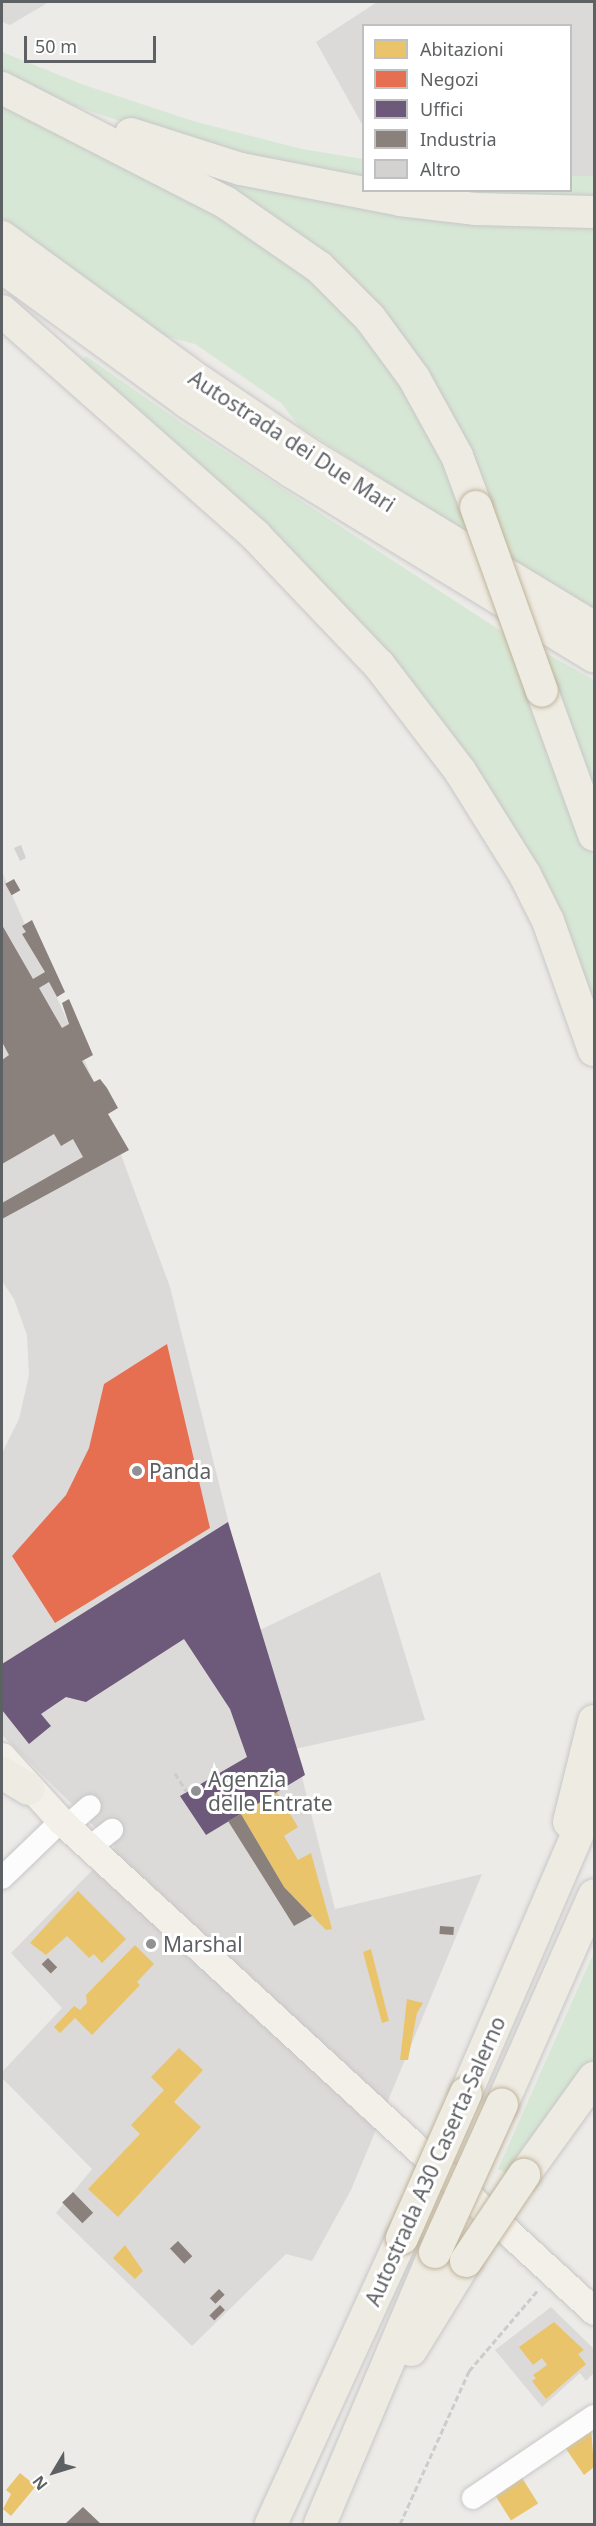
<!DOCTYPE html>
<style>
body{margin:0}
#map{position:relative;width:596px;height:2526px;overflow:hidden;background:#ecebe8;font-family:"Noto Sans",sans-serif}
div>[style]{position:absolute}
[style*='--x']{left:calc(var(--x)*1px);top:calc(var(--y)*1px);width:calc(var(--w)*1px);rotate:calc(var(--a)*1deg)}
.industrial>*{inset:0;background:#dcdad8}
.green>*{inset:0;background:#d7e7d5}
.homes>*{inset:0;background:#e9c46a;transform-origin:0 0}
.shops>*{inset:0;background:#e76f51}
.offices>*{inset:0;background:#6d597a}
.industry>*{inset:0;background:#8a817c;transform-origin:0 0}
.building>*{inset:0;background:#d3d2d0}
.path>*{height:3px;margin-top:-1.5px;transform-origin:0;background:repeating-linear-gradient(90deg,#cacdcb 0 6px,transparent 0 9px)}
.roads{filter:drop-shadow(0 0 2px #c7c7c7) drop-shadow(0 0 2px #c7c7c7)}
.minor>*{height:22px;margin:-11px;padding:0 11px;transform-origin:11px;border-radius:11px;background:#fcfcfc}
.major>*{height:27px;margin:-13.5px;padding:0 13.5px;transform-origin:13.5px;border-radius:13.5px;background:#f2f0e9}
.highway>*{height:32px;margin:-16px;padding:0 16px;transform-origin:16px;border-radius:16px;background:#eeebe3}
.bridges{filter:drop-shadow(0 0 2px #c0b399) drop-shadow(0 0 2px #c0b399)}
.highway-bridge>*{height:32px;margin:-16px;padding:0 16px;transform-origin:16px;border-radius:16px;background:#eeebe3}
.dots>*{width:16px;height:16px;translate:-50% -50%;box-sizing:border-box;border:3px solid #fff;border-radius:50%}
span{translate:-50% -50%;white-space:nowrap;text-align:center;line-height:1.15;-webkit-text-stroke:6px #fff;paint-order:stroke}
.street-label{font-size:21px;color:#5e6164}
.poi-label{font-size:21px;color:#5e6164}
.left{translate:0 -50%;text-align:left}
.frame{position:absolute;inset:0;border:3px solid #5e6164;pointer-events:none}
.legend{position:absolute;left:362px;top:24px;width:210px;height:168px;box-sizing:border-box;background:#fff;border:2px solid #bfc0c1;margin:0;padding:8px 10px;list-style:none;font-size:18px;color:#5e6164}
.legend li{display:flex;align-items:center;gap:12px;height:30px}
.legend b{width:30px;border:2px solid #bfc0c1}
.north{position:absolute;left:24px;top:2442px;width:60px;height:60px;-webkit-text-stroke:4px #fff;paint-order:stroke;rotate:232deg;font-size:16px;font-weight:700;line-height:24px;text-align:center;color:#5e6164}
.north::after{content:'';display:block;margin:auto;width:21px;height:27px;background:#5e6164;clip-path:polygon(50% 0,100% 100%,50% 72%,0 100%)}
.scale{position:absolute;left:24px;top:36px;width:132px;height:27px;box-sizing:border-box;border:3px solid #5e6164;border-top:0;padding-left:8px;font-size:18px;line-height:21px;white-space:nowrap;color:#5e6164;-webkit-text-stroke:4px #fff;paint-order:stroke}
</style>
<div id="map">
<div class="industrial">
<i style="clip-path:polygon(2px 2px,49px 2px,10px 25px,2px 22px)"></i>
<i style="clip-path:polygon(377px 2px,594px 2px,594px 176px,571px 176px,570px 26px,364px 26px,363px 126px,316px 42px)"></i>
<i style="clip-path:polygon(2px 872px,94px 1082px,170px 1287px,256px 1632px,380px 1572px,425px 1720px,295px 1749px,335px 1909px,482px 1874px,351px 2190px,312px 2261px,286px 2254px,192px 2346px,56px 2213px,92px 2169px,2px 2078px,2px 2072px,62px 2008px,11px 1953px,115px 1847px,2px 1735px,2px 1453px,19px 1419px,29px 1375px,27px 1335px,14px 1299px,2px 1281px)"></i>
<i style="clip-path:polygon(551px 2307px,594px 2349px,594px 2373px,586px 2381px,580px 2373px,542px 2407px,495px 2350px)"></i>
</div>
<div class="green">
<i style="clip-path:polygon(2px 52px,84px 85px,193px 121px,302px 149px,363px 159px,363px 185px,191px 145px,78px 107px,2px 76px)"></i>
<i style="clip-path:polygon(2px 100px,232px 215px,349px 310px,433px 432px,476px 539px,299px 426px,281px 403px,195px 344px,160px 335px,2px 218px)"></i>
<i style="clip-path:polygon(201px 173px,594px 222px,594px 610px,508px 557px,444px 408px)"></i>
<i style="clip-path:polygon(571px 176px,594px 176px,594px 205px,394px 191px,570px 190px)"></i>
<i style="clip-path:polygon(86px 356px,186px 426px,512px 638px,594px 859px,594px 1017px,495px 806px,77px 365px)"></i>
<i style="clip-path:polygon(542px 651px,594px 680px,594px 800px)"></i>
<i style="clip-path:polygon(594px 1952px,594px 2066px,512px 2176px,498px 2169px)"></i>
</div>
<div class="homes">
<i style="clip-path:polygon(277px 1792px,298px 1827px,284px 1836px,298px 1860px,311px 1853px,332px 1929px,326px 1930px,284px 1887px,241px 1814px)"></i>
<i style="clip-path:polygon(78px 1891px,126px 1939px,102px 1963px,94px 1954px,89px 1958px,67px 1936px,46px 1955px,30px 1943px)"></i>
<i style="clip-path:polygon(135px 1945px,154px 1964px,137px 1982px,140px 1985px,92px 2035px,75px 2018px,60px 2033px,54px 2027px,74px 2006px,80px 2010px,87px 2003px,86px 1995px)"></i>
<i style="clip-path:polygon(371px 1949px,389px 2021px,382px 2023px,363px 1952px)"></i>
<i style="clip-path:polygon(407px 1999px,423px 2003px,417px 2013px,408px 2060px,400px 2060px)"></i>
<i style="clip-path:polygon(179px 2048px,203px 2070px,174px 2102px,201px 2127px,118px 2217px,88px 2189px,140px 2134px,131px 2125px,164px 2090px,151px 2077px)"></i>
<i style="clip-path:polygon(125px 2245px,143px 2271px,135px 2279px,113px 2258px)"></i>
<i style="clip-path:polygon(554px 2322px,584px 2350px,578px 2354px,586px 2364px,546px 2399px,532px 2381px,536px 2378px,533px 2375px,547px 2365px,542px 2358px,533px 2365px,519px 2347px)"></i>
<i style="clip-path:polygon(591px 2427px,594px 2467px,584px 2475px,564px 2446px)"></i>
<i style="clip-path:polygon(20px 2473px,36px 2486px,11px 2516px,3px 2509px,11px 2494px,6px 2490px)"></i>
<i style="left:519px;top:2473px;width:36px;height:32px;rotate:58deg"></i>
</div>
<div class="shops">
<i style="clip-path:polygon(167px 1344px,210px 1528px,55px 1623px,12px 1556px,66px 1495px,89px 1448px,104px 1384px)"></i>
</div>
<div class="offices">
<i style="clip-path:polygon(228px 1522px,305px 1775px,206px 1835px,180px 1796px,247px 1757px,230px 1709px,184px 1639px,86px 1702px,66px 1697px,41px 1714px,51px 1726px,29px 1744px,2px 1710px,2px 1664px)"></i>
</div>
<div class="industry">
<i style="left:14px;top:879px;width:13px;height:10px;rotate:61deg"></i>
<i style="clip-path:polygon(32px 920px,65px 992px,57px 997px,49px 982px,39px 988px,62px 1028px,69px 1024px,62px 1003px,69px 999px,93px 1055px,82px 1061px,94px 1082px,100px 1079px,107px 1088px,118px 1108px,108px 1114px,129px 1150px,2px 1219px,2px 1203px,83px 1157px,73px 1139px,61px 1146px,54px 1134px,2px 1164px,2px 1060px,9px 1055px,2px 1042px,2px 925px,33px 979px,45px 972px,22px 934px,26px 932px,22px 926px)"></i>
<i style="clip-path:polygon(241px 1814px,284px 1887px,312px 1916px,294px 1926px,228px 1821px)"></i>
<i style="left:440px;top:1926px;width:14px;height:8px;rotate:4deg"></i>
<i style="left:48px;top:1958px;width:13px;height:9px;rotate:45deg"></i>
<i style="left:73px;top:2192px;width:29px;height:15px;rotate:46deg"></i>
<i style="left:178px;top:2241px;width:21px;height:11px;rotate:47deg"></i>
<i style="left:219px;top:2289px;width:8px;height:13px;rotate:45deg"></i>
<i style="left:220px;top:2305px;width:7px;height:15px;rotate:45deg"></i>
<i style="clip-path:polygon(83px 2507px,101px 2524px,65px 2524px)"></i>
</div>
<div class="building">
<i style="clip-path:polygon(21px 845px,26px 858px,20px 861px,14px 848px)"></i>
</div>
<div class="path">
<i style="--x:175;--y:1773;--w:22;--a:58"></i>
<i style="--x:400;--y:2524;--w:168;--a:-65.7"></i>
<i style="--x:469;--y:2371;--w:106;--a:-49.6"></i>
</div>
<div class="roads">
<div class="minor">
<i style="--x:67;--y:1826;--w:30;--a:-41"></i>
<i style="--x:90;--y:1847;--w:28;--a:-38"></i>
<i style="--x:2;--y:1878;--w:82;--a:-44"></i>
<i style="--x:473;--y:2498;--w:146;--a:-34.1"></i>
</div>
<div class="major">
<i style="--x:2;--y:1756;--w:88;--a:47.8"></i>
<i style="--x:61;--y:1821;--w:724;--a:42.59"></i>
</div>
<div class="highway">
<i style="--x:2;--y:88;--w:250;--a:27.1"></i>
<i style="--x:225;--y:202;--w:114;--a:34.7"></i>
<i style="--x:319;--y:267;--w:72;--a:45"></i>
<i style="--x:370;--y:318;--w:74;--a:53.7"></i>
<i style="--x:414;--y:378;--w:89;--a:61.1"></i>
<i style="--x:457;--y:456;--w:54;--a:69.6"></i>
<i style="--x:131;--y:134;--w:115;--a:17.7"></i>
<i style="--x:241;--y:169;--w:162;--a:11"></i>
<i style="--x:400;--y:200;--w:77;--a:6.8"></i>
<i style="--x:476;--y:209;--w:118;--a:1.5"></i>
<i style="--x:2;--y:237;--w:246;--a:36.1"></i>
<i style="--x:201;--y:382;--w:125;--a:33.9"></i>
<i style="--x:305;--y:452;--w:338;--a:31.3"></i>
<i style="--x:2;--y:267;--w:229;--a:36.1"></i>
<i style="--x:187;--y:402;--w:126;--a:33.7"></i>
<i style="--x:292;--y:472;--w:354;--a:31.4"></i>
<i style="--x:2;--y:311;--w:339;--a:41.5"></i>
<i style="--x:256;--y:536;--w:178;--a:46.4"></i>
<i style="--x:379;--y:665;--w:133;--a:52.6"></i>
<i style="--x:460;--y:771;--w:123;--a:58"></i>
<i style="--x:525;--y:875;--w:51;--a:63.4"></i>
<i style="--x:548;--y:921;--w:137;--a:70.4"></i>
<i style="--x:542;--y:691;--w:153;--a:70.1"></i>
<i style="--x:2;--y:1773;--w:31;--a:31"></i>
<i style="--x:569;--y:1822;--w:104;--a:-76.1"></i>
<i style="--x:466;--y:2093;--w:323;--a:-66.7"></i>
<i style="--x:502;--y:2104;--w:228;--a:-66.2"></i>
<i style="--x:524;--y:2175;--w:120;--a:-54.2"></i>
<i style="--x:411;--y:2350;--w:105;--a:-58.3"></i>
<i style="--x:271;--y:2524;--w:315;--a:-65.4"></i>
<i style="--x:320;--y:2524;--w:295;--a:-67.1"></i>
</div>
</div>
<div class="bridges">
<div class="highway-bridge">
<i style="--x:476;--y:507;--w:195;--a:70.3"></i>
<i style="--x:402;--y:2238;--w:158;--a:-66.2"></i>
<i style="--x:435;--y:2252;--w:162;--a:-65.6"></i>
<i style="--x:466;--y:2261;--w:104;--a:-56"></i>
</div>
</div>
<div class="dots">
<i style="left:137px;top:1471px;background:#909192"></i>
<i style="left:196px;top:1791px;background:#909192"></i>
<i style="left:151px;top:1944px;background:#909192"></i>
</div>
<div class="street-label">
<span style="left:292px;top:441px;rotate:33deg">Autostrada dei Due Mari</span>
<span style="left:435px;top:2161px;rotate:-66deg">Autostrada A30 Caserta-Salerno</span>
</div>
<div class="poi-label">
<span class="left" style="left:149px;top:1471px">Panda</span>
<span class="left" style="left:208px;top:1791px">Agenzia<br>delle Entrate</span>
<span class="left" style="left:163px;top:1944px">Marshal</span>
</div>
<div class="frame"></div>
<ul class="legend">
<li><b style="height:16px;background:#e9c46a"></b>Abitazioni</li>
<li><b style="height:16px;background:#e76f51"></b>Negozi</li>
<li><b style="height:16px;background:#6d597a"></b>Uffici</li>
<li><b style="height:16px;background:#8a817c"></b>Industria</li>
<li><b style="height:16px;background:#d3d2d0"></b>Altro</li>
</ul>
<div class="north">N</div>
<div class="scale">50 m</div>
</div>
